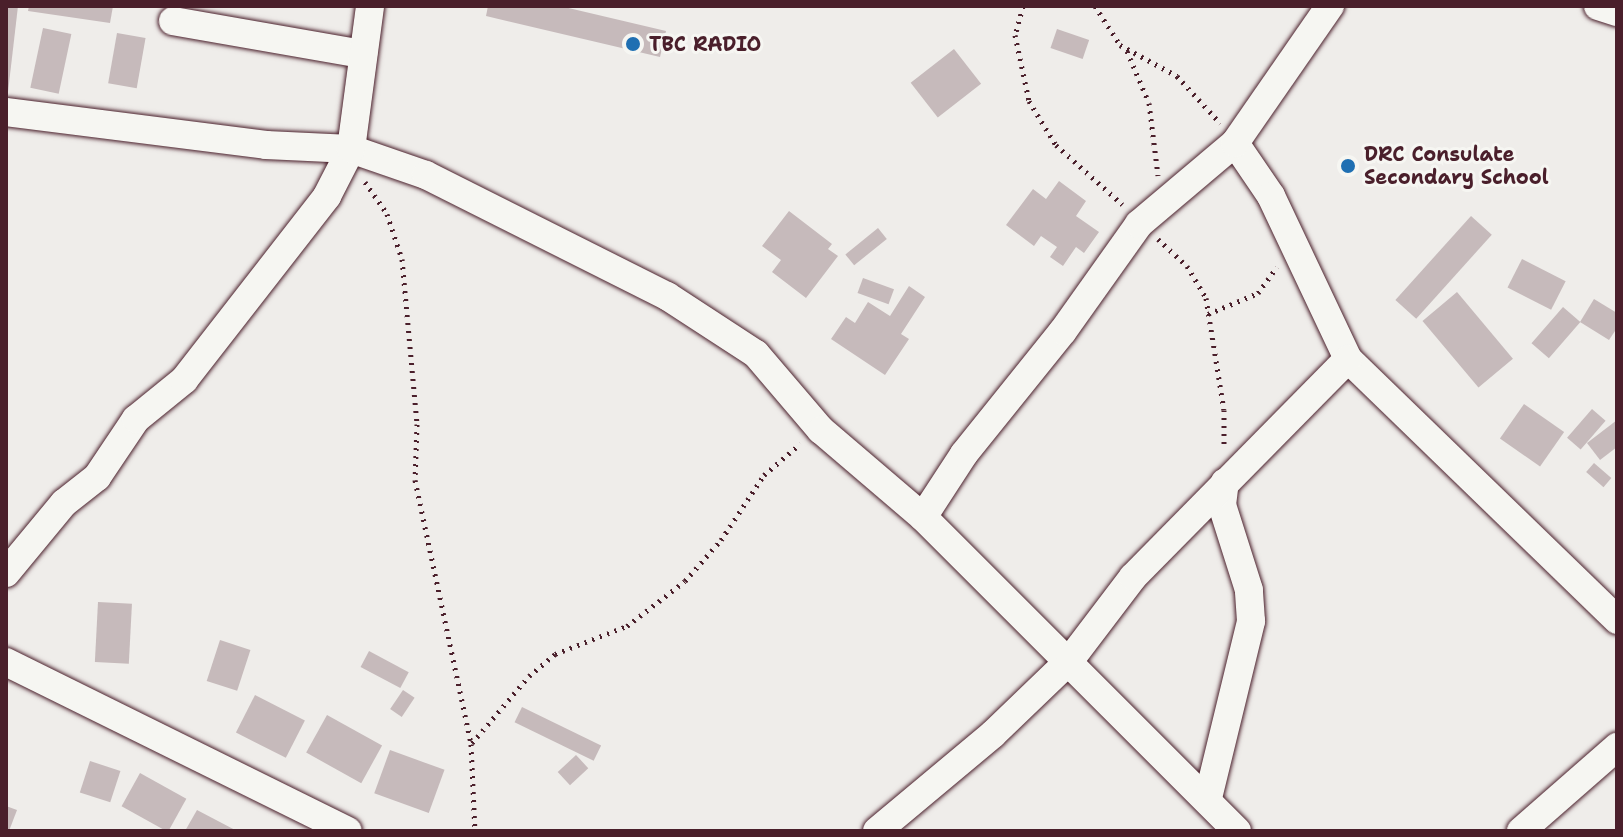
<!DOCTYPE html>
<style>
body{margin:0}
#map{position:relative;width:1623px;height:837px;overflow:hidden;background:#efedea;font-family:"Shantell Sans",sans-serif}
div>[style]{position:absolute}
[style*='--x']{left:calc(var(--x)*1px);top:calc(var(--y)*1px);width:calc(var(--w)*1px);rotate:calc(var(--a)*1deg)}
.building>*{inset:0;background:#c6babb;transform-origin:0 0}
.path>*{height:5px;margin-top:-2.5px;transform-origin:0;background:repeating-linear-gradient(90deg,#4a1f2b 0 2px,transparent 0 8px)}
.roads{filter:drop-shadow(0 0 2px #4a1f2b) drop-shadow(0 0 2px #4a1f2b)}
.street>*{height:28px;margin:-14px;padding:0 14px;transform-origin:14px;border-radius:14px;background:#f6f6f2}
.dots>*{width:22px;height:22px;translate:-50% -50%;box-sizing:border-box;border:4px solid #f6f6f2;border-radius:50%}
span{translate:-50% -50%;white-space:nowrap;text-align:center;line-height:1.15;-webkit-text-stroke:6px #f6f6f2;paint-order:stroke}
.poi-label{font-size:20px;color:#4a1f2b;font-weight:700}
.left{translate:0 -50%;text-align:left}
.frame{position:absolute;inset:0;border:8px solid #4a1f2b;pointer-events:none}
</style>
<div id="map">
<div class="building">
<i style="clip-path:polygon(6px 6px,18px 6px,8px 92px,6px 92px)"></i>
<i style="clip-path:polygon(29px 6px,113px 6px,110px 23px,28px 11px)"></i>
<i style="clip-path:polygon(488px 6px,560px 6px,666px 31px,660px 57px,486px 16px)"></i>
<i style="left:43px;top:28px;width:29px;height:61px;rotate:12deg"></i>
<i style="left:1057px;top:29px;width:34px;height:20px;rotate:19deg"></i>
<i style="left:117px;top:33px;width:29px;height:51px;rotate:10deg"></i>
<i style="left:954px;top:49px;width:44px;height:55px;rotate:52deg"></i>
<i style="clip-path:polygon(1059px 181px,1086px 201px,1076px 216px,1099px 232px,1084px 253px,1076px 247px,1063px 266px,1050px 257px,1057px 247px,1041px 236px,1034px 246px,1006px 225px,1033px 189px,1046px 199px)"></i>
<i style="clip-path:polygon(789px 211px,832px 244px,828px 249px,838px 256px,806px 298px,772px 272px,781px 260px,762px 246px)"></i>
<i style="left:1471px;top:216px;width:28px;height:113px;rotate:42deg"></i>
<i style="left:878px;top:228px;width:14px;height:42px;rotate:51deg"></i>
<i style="left:1522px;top:259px;width:49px;height:32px;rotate:27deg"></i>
<i style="left:863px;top:278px;width:33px;height:16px;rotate:20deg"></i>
<i style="clip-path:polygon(909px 286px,925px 297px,901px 334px,909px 339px,885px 375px,831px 339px,846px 317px,855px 323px,868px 302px,890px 316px)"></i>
<i style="left:1457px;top:292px;width:87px;height:45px;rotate:50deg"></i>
<i style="clip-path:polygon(1594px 299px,1617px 313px,1617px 328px,1609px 340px,1580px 322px)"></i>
<i style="left:1563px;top:307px;width:23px;height:48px;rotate:41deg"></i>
<i style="left:1524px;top:404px;width:49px;height:42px;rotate:35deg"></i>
<i style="left:1592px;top:409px;width:18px;height:38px;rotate:41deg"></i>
<i style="clip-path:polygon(1617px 420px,1617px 447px,1600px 460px,1587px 443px)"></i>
<i style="left:1594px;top:463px;width:23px;height:12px;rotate:41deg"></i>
<i style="left:98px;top:602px;width:34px;height:60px;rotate:3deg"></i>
<i style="left:220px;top:640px;width:32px;height:43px;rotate:18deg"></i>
<i style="left:369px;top:651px;width:45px;height:18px;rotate:28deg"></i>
<i style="left:403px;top:690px;width:14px;height:23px;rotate:34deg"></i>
<i style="left:255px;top:695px;width:56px;height:42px;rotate:27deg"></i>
<i style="left:522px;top:707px;width:88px;height:17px;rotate:26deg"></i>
<i style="left:327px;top:715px;width:63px;height:43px;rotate:29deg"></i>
<i style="left:390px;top:750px;width:58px;height:46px;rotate:20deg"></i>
<i style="left:576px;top:755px;width:18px;height:25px;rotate:47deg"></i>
<i style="left:90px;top:761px;width:32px;height:33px;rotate:18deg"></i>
<i style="left:140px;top:773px;width:53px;height:38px;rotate:29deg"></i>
<i style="clip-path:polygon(6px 806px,17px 810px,9px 831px,6px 831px)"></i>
<i style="clip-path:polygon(197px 810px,237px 831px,185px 831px)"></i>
</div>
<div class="path">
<i style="--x:1023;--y:6;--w:30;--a:105"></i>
<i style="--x:1015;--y:35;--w:67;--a:78"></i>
<i style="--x:1029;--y:101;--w:52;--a:58.5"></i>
<i style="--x:1056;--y:145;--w:89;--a:41.8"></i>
<i style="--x:1095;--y:6;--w:46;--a:57.3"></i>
<i style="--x:1120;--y:45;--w:65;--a:28.5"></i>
<i style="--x:1177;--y:76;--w:64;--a:47.5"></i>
<i style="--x:1127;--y:51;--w:56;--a:67.1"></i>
<i style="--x:1149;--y:103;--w:73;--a:82.9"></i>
<i style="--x:365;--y:182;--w:39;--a:55"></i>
<i style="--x:387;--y:214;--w:47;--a:71.6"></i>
<i style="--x:402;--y:259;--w:166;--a:84.8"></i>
<i style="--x:417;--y:424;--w:56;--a:92"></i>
<i style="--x:415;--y:480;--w:270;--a:78"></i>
<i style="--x:471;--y:744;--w:87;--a:87.4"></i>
<i style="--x:1158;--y:239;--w:40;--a:43"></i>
<i style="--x:1187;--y:266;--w:37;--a:59"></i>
<i style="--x:1206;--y:298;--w:113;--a:80.9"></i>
<i style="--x:1224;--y:410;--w:39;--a:90"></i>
<i style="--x:1208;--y:314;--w:54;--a:-22.8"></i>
<i style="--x:1258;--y:293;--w:32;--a:-54"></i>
<i style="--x:472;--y:743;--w:88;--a:-49.6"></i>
<i style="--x:529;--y:676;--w:34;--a:-40"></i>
<i style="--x:555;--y:654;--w:77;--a:-21.3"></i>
<i style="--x:627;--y:626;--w:73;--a:-37.8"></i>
<i style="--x:685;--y:581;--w:55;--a:-48.7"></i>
<i style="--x:721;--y:540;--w:78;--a:-56.5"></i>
<i style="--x:764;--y:475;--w:48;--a:-40.7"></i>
</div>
<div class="roads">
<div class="street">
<i style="--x:1598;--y:6;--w:20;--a:18"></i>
<i style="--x:173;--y:21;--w:193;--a:9.9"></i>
<i style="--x:6;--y:112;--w:262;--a:7.2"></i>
<i style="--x:266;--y:145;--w:85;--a:2.7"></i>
<i style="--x:351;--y:149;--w:79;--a:19.1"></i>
<i style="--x:426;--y:175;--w:270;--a:26.7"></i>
<i style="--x:667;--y:296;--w:106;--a:33.1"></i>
<i style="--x:756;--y:354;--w:100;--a:49.5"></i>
<i style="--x:821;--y:430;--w:134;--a:40.5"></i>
<i style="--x:923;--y:517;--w:444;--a:45"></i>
<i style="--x:1235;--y:143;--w:64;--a:55.8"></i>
<i style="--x:1271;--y:196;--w:180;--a:64.7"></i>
<i style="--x:1348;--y:359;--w:375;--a:44.1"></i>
<i style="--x:923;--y:517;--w:75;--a:-56.9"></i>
<i style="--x:964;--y:454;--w:158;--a:-51.2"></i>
<i style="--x:1063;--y:331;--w:131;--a:-54.6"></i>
<i style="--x:1139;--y:224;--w:126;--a:-40.2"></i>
<i style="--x:1235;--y:143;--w:167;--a:-55.3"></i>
<i style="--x:6;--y:573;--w:91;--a:-50.4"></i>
<i style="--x:64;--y:503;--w:42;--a:-38.2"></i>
<i style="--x:97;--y:477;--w:70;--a:-56.1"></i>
<i style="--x:136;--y:419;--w:62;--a:-39.1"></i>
<i style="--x:184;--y:380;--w:233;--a:-52.1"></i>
<i style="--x:327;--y:196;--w:53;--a:-62.9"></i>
<i style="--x:351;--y:149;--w:144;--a:-82.4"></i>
<i style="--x:6;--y:662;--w:381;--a:26.3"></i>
<i style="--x:1208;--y:798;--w:182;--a:-76.3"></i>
<i style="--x:1251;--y:621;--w:31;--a:-94"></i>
<i style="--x:1249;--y:590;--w:89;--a:-107.6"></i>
<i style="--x:1222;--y:505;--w:23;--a:-83"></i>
<i style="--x:877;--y:831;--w:151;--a:-39.9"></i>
<i style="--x:993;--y:734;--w:107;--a:-43.9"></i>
<i style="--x:1070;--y:660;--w:104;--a:-52.8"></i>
<i style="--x:1133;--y:577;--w:306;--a:-45.4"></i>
<i style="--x:1521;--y:831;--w:128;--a:-41.2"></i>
</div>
</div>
<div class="dots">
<i style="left:633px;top:44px;background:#1f6fb2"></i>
<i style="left:1348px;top:166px;background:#1f6fb2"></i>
</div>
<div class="poi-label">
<span class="left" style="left:649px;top:44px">TBC RADIO</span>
<span class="left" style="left:1364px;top:166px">DRC Consulate<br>Secondary School</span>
</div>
<div class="frame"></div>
</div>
